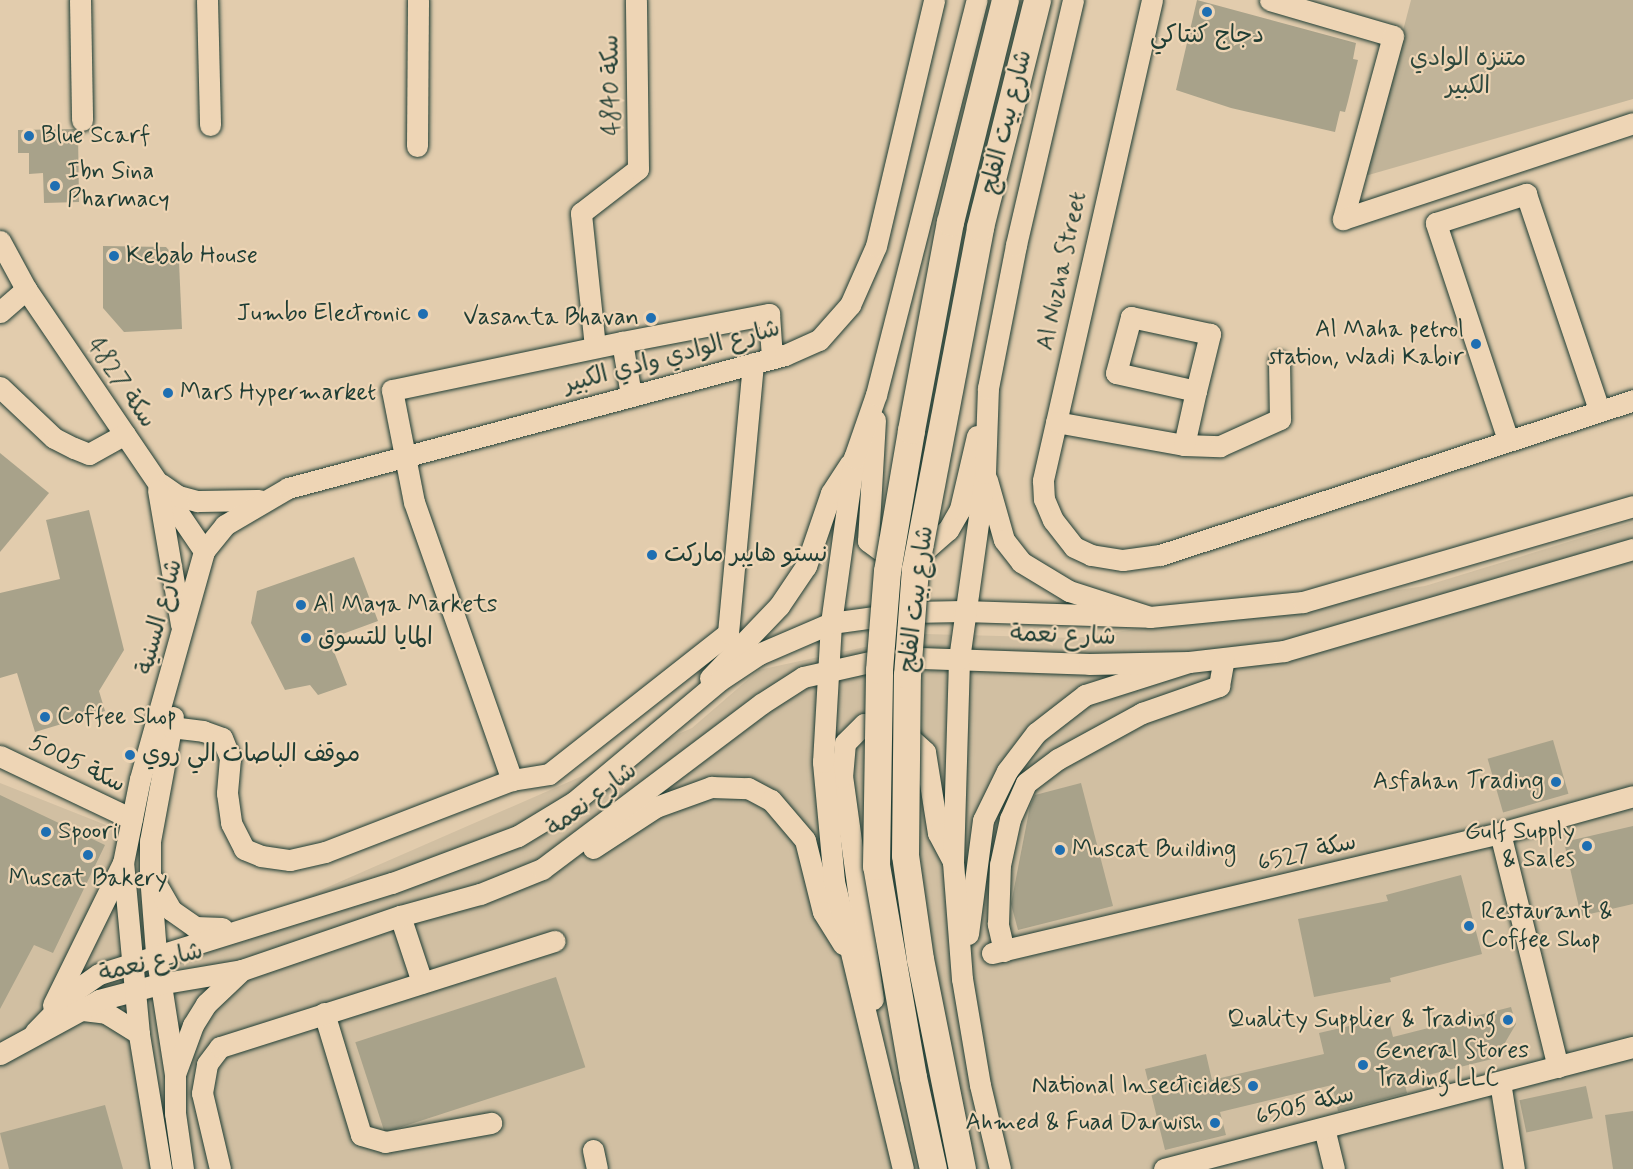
<!DOCTYPE html>
<meta charset="utf-8">
<style>
body{margin:0}
#map{position:relative;width:1633px;height:1169px;overflow:hidden;background:#e2ccad;font-family:Mynerve,"Playpen Sans Arabic",sans-serif}
div>[style]{position:absolute}
[style*='--x']{left:calc(var(--x)*1px);top:calc(var(--y)*1px);width:calc(var(--w)*1px);rotate:calc(var(--a)*1deg)}
.built>*{inset:0;background:#d1bfa2}
.green>*{inset:0;background:#c1b499}
.building>*{inset:0;background:#a8a28a;transform-origin:0 0}
.roads{filter:drop-shadow(0 0 2px #1f3d34) drop-shadow(0 0 2px #1f3d34)}
.minor>*{height:21px;margin:-10.5px;padding:0 10.5px;transform-origin:10.5px;border-radius:10.5px;background:#eed5b5}
.bridges{filter:drop-shadow(0 0 2px #1f3d34) drop-shadow(0 0 2px #1f3d34)}
.major-bridge>*{height:27px;margin:-13.5px;padding:0 13.5px;transform-origin:13.5px;border-radius:13.5px;background:#eed5b5}
.dots>*{width:16px;height:16px;translate:-50% -50%;box-sizing:border-box;border:3px solid #eed5b5;border-radius:50%}
span{translate:-50% -50%;white-space:nowrap;text-align:center;line-height:1.15;-webkit-text-stroke:4.5px #eed5b5;paint-order:stroke}
.poi-label{font-size:24px;color:#1f3d34}
.left{translate:0 -50%;text-align:left}
.right{translate:-100% -50%;text-align:right}
.park-label{font-size:24px;color:#2f493e}
.street-label{font-size:24px;color:#1f3d34}
</style>
<div id="map">
<div class="built">
<i style="clip-path:polygon(1633px 522px,1633px 1169px,0 1169px,0 783px,121px 831px,138px 970px,692px 728px,759px 670px,925px 634px,1076px 638px,1425px 586px)"></i>
</div>
<div class="green">
<i style="clip-path:polygon(1411px 0,1633px 0,1633px 99px,1365px 176px)"></i>
</div>
<div class="building">
<i style="clip-path:polygon(1197px 0,1356px 43px,1353px 59px,1358px 60px,1348px 101px,1345px 112px,1340px 111px,1335px 132px,1231px 108px,1176px 90px)"></i>
<i style="clip-path:polygon(74px 129px,78px 132px,79px 202px,44px 203px,43px 173px,29px 174px,29px 153px,18px 153px,18px 130px)"></i>
<i style="clip-path:polygon(103px 246px,166px 247px,179px 262px,182px 329px,124px 332px,103px 308px)"></i>
<i style="clip-path:polygon(0 453px,49px 493px,0 552px)"></i>
<i style="clip-path:polygon(89px 510px,124px 650px,99px 691px,105px 711px,35px 732px,17px 673px,0 678px,0 593px,60px 579px,46px 520px)"></i>
<i style="clip-path:polygon(354px 557px,378px 621px,329px 639px,347px 685px,318px 695px,310px 685px,285px 690px,251px 623px,257px 591px)"></i>
<i style="left:1553px;top:740px;width:56px;height:68px;rotate:74deg"></i>
<i style="clip-path:polygon(1081px 783px,1113px 906px,1018px 930px,1011px 904px,1030px 806px,1035px 795px)"></i>
<i style="clip-path:polygon(0 795px,105px 845px,53px 953px,34px 945px,0 1009px)"></i>
<i style="clip-path:polygon(1633px 826px,1633px 904px,1581px 916px,1564px 842px)"></i>
<i style="clip-path:polygon(1461px 875px,1482px 954px,1390px 978px,1391px 982px,1314px 997px,1298px 919px,1388px 901px,1386px 895px)"></i>
<i style="left:556px;top:977px;width:95px;height:211px;rotate:72deg"></i>
<i style="clip-path:polygon(1511px 1007px,1516px 1024px,1496px 1058px,1404px 1081px,1407px 1093px,1338px 1111px,1332px 1085px,1220px 1112px,1226px 1135px,1165px 1150px,1145px 1069px,1206px 1054px,1212px 1080px,1324px 1054px,1319px 1033px,1388px 1017px,1393px 1037px)"></i>
<i style="left:1586px;top:1086px;width:33px;height:68px;rotate:78deg"></i>
<i style="clip-path:polygon(105px 1105px,123px 1169px,9px 1169px,0 1133px)"></i>
<i style="clip-path:polygon(1633px 1111px,1633px 1169px,1613px 1169px,1605px 1115px)"></i>
</div>
<div class="roads">
<div class="minor">
<i style="--x:80;--y:0;--w:120;--a:89"></i>
<i style="--x:207;--y:0;--w:125;--a:88.6"></i>
<i style="--x:1152;--y:0;--w:493;--a:102.8"></i>
<i style="--x:1043;--y:481;--w:18;--a:87"></i>
<i style="--x:1044;--y:499;--w:23;--a:67"></i>
<i style="--x:1053;--y:520;--w:34;--a:52"></i>
<i style="--x:1074;--y:547;--w:19;--a:25"></i>
<i style="--x:1091;--y:555;--w:32;--a:9"></i>
<i style="--x:1123;--y:560;--w:37;--a:-8"></i>
<i style="--x:1160;--y:555;--w:498;--a:-18.1"></i>
<i style="--x:1270;--y:0;--w:128;--a:16.3"></i>
<i style="--x:1393;--y:36;--w:190;--a:105.3"></i>
<i style="--x:1343;--y:219;--w:305;--a:-18.3"></i>
<i style="--x:417;--y:146;--w:146;--a:-89.6"></i>
<i style="--x:0;--y:241;--w:55;--a:61.6"></i>
<i style="--x:26;--y:289;--w:317;--a:55.8"></i>
<i style="--x:0;--y:312;--w:35;--a:-41"></i>
<i style="--x:622;--y:342;--w:150;--a:-10.8"></i>
<i style="--x:769;--y:314;--w:44;--a:86.1"></i>
<i style="--x:595;--y:347;--w:135;--a:-96"></i>
<i style="--x:581;--y:213;--w:72;--a:-37.7"></i>
<i style="--x:638;--y:169;--w:169;--a:-90.7"></i>
<i style="--x:0;--y:387;--w:74;--a:43.4"></i>
<i style="--x:54;--y:438;--w:22;--a:27"></i>
<i style="--x:74;--y:448;--w:16;--a:22"></i>
<i style="--x:89;--y:454;--w:41;--a:-29.1"></i>
<i style="--x:631;--y:395;--w:54;--a:-99.6"></i>
<i style="--x:622;--y:342;--w:235;--a:168.2"></i>
<i style="--x:392;--y:390;--w:114;--a:78.9"></i>
<i style="--x:414;--y:502;--w:295;--a:70.6"></i>
<i style="--x:512;--y:780;--w:37;--a:-9"></i>
<i style="--x:549;--y:774;--w:228;--a:-38.2"></i>
<i style="--x:728;--y:633;--w:271;--a:-84.7"></i>
<i style="--x:875;--y:420;--w:121;--a:93.3"></i>
<i style="--x:868;--y:541;--w:14;--a:36"></i>
<i style="--x:879;--y:549;--w:26;--a:11"></i>
<i style="--x:905;--y:554;--w:23;--a:-15"></i>
<i style="--x:927;--y:548;--w:28;--a:-41"></i>
<i style="--x:948;--y:530;--w:24;--a:-60"></i>
<i style="--x:960;--y:509;--w:75;--a:-76.9"></i>
<i style="--x:1056;--y:422;--w:130;--a:10.2"></i>
<i style="--x:1184;--y:445;--w:36;--a:2"></i>
<i style="--x:1220;--y:446;--w:66;--a:-24.2"></i>
<i style="--x:1280;--y:419;--w:58;--a:-91"></i>
<i style="--x:1508;--y:440;--w:229;--a:-108.4"></i>
<i style="--x:1436;--y:223;--w:95;--a:-17.9"></i>
<i style="--x:1526;--y:194;--w:228;--a:71.3"></i>
<i style="--x:1184;--y:445;--w:55;--a:-77.5"></i>
<i style="--x:1196;--y:391;--w:59;--a:-76.2"></i>
<i style="--x:1210;--y:334;--w:81;--a:-167.9"></i>
<i style="--x:1131;--y:317;--w:58;--a:105"></i>
<i style="--x:1116;--y:373;--w:82;--a:12.7"></i>
<i style="--x:987;--y:480;--w:62;--a:74.2"></i>
<i style="--x:1004;--y:540;--w:28;--a:52"></i>
<i style="--x:1021;--y:562;--w:56;--a:31.1"></i>
<i style="--x:1069;--y:591;--w:85;--a:17.8"></i>
<i style="--x:1150;--y:617;--w:154;--a:-5.6"></i>
<i style="--x:1303;--y:602;--w:344;--a:-16.2"></i>
<i style="--x:161;--y:484;--w:21;--a:35"></i>
<i style="--x:178;--y:496;--w:20;--a:15"></i>
<i style="--x:197;--y:501;--w:62;--a:-0.9"></i>
<i style="--x:158;--y:490;--w:137;--a:80.3"></i>
<i style="--x:710;--y:678;--w:100;--a:-46.2"></i>
<i style="--x:779;--y:606;--w:48;--a:-56"></i>
<i style="--x:806;--y:566;--w:77;--a:-71.1"></i>
<i style="--x:831;--y:493;--w:35;--a:-57"></i>
<i style="--x:173;--y:717;--w:126;--a:100.5"></i>
<i style="--x:150;--y:841;--w:34;--a:90"></i>
<i style="--x:150;--y:875;--w:78;--a:85.6"></i>
<i style="--x:156;--y:953;--w:123;--a:81.1"></i>
<i style="--x:175;--y:1075;--w:38;--a:90"></i>
<i style="--x:175;--y:1113;--w:57;--a:81.9"></i>
<i style="--x:171;--y:727;--w:32;--a:7"></i>
<i style="--x:203;--y:731;--w:20;--a:20"></i>
<i style="--x:222;--y:738;--w:22;--a:68"></i>
<i style="--x:230;--y:758;--w:35;--a:95"></i>
<i style="--x:227;--y:793;--w:30;--a:82"></i>
<i style="--x:231;--y:823;--w:29;--a:63"></i>
<i style="--x:244;--y:849;--w:18;--a:22"></i>
<i style="--x:261;--y:856;--w:29;--a:8"></i>
<i style="--x:290;--y:860;--w:36;--a:-13"></i>
<i style="--x:325;--y:852;--w:200;--a:-21.1"></i>
<i style="--x:0;--y:756;--w:146;--a:25.5"></i>
<i style="--x:1500;--y:833;--w:241;--a:76.1"></i>
<i style="--x:593;--y:848;--w:75;--a:-33.1"></i>
<i style="--x:656;--y:807;--w:59;--a:-20"></i>
<i style="--x:711;--y:787;--w:37;--a:2"></i>
<i style="--x:748;--y:788;--w:26;--a:28"></i>
<i style="--x:771;--y:800;--w:52;--a:49.6"></i>
<i style="--x:805;--y:840;--w:74;--a:76"></i>
<i style="--x:823;--y:912;--w:38;--a:58"></i>
<i style="--x:155;--y:882;--w:32;--a:60"></i>
<i style="--x:171;--y:910;--w:29;--a:35"></i>
<i style="--x:195;--y:927;--w:27;--a:2"></i>
<i style="--x:400;--y:916;--w:70;--a:71.6"></i>
<i style="--x:968;--y:934;--w:115;--a:-82.5"></i>
<i style="--x:983;--y:820;--w:55;--a:-63.9"></i>
<i style="--x:1007;--y:771;--w:48;--a:-52.7"></i>
<i style="--x:1036;--y:733;--w:62;--a:-37.8"></i>
<i style="--x:1085;--y:695;--w:109;--a:-17.6"></i>
<i style="--x:1189;--y:662;--w:96;--a:-6.6"></i>
<i style="--x:1284;--y:651;--w:364;--a:-16.3"></i>
<i style="--x:1004;--y:951;--w:28;--a:-103"></i>
<i style="--x:998;--y:924;--w:59;--a:-88.1"></i>
<i style="--x:1000;--y:865;--w:47;--a:-77.7"></i>
<i style="--x:1010;--y:819;--w:39;--a:-66"></i>
<i style="--x:1026;--y:783;--w:40;--a:-37"></i>
<i style="--x:1058;--y:759;--w:96;--a:-28.7"></i>
<i style="--x:1142;--y:713;--w:82;--a:-19.3"></i>
<i style="--x:1219;--y:686;--w:27;--a:-80"></i>
<i style="--x:992;--y:953;--w:522;--a:-13.29"></i>
<i style="--x:1500;--y:833;--w:138;--a:-15.5"></i>
<i style="--x:873;--y:999;--w:224;--a:-97.9"></i>
<i style="--x:842;--y:777;--w:34;--a:-85"></i>
<i style="--x:845;--y:743;--w:27;--a:-45"></i>
<i style="--x:864;--y:724;--w:39;--a:10"></i>
<i style="--x:902;--y:731;--w:31;--a:42"></i>
<i style="--x:925;--y:752;--w:82;--a:80.9"></i>
<i style="--x:938;--y:833;--w:32;--a:62"></i>
<i style="--x:53;--y:1005;--w:158;--a:-63.8"></i>
<i style="--x:83;--y:1010;--w:23;--a:7"></i>
<i style="--x:106;--y:1013;--w:39;--a:32"></i>
<i style="--x:324;--y:1013;--w:127;--a:73.1"></i>
<i style="--x:361;--y:1135;--w:25;--a:16"></i>
<i style="--x:385;--y:1142;--w:108;--a:-10.2"></i>
<i style="--x:35;--y:1032;--w:59;--a:-45.7"></i>
<i style="--x:76;--y:990;--w:28;--a:-35"></i>
<i style="--x:99;--y:974;--w:307;--a:-17.3"></i>
<i style="--x:392;--y:883;--w:134;--a:-20.5"></i>
<i style="--x:518;--y:836;--w:66;--a:-31.3"></i>
<i style="--x:574;--y:802;--w:190;--a:-39.9"></i>
<i style="--x:720;--y:680;--w:47;--a:-33.7"></i>
<i style="--x:759;--y:654;--w:78;--a:-23.3"></i>
<i style="--x:831;--y:623;--w:81;--a:-7.8"></i>
<i style="--x:911;--y:612;--w:52;--a:-1.1"></i>
<i style="--x:963;--y:611;--w:187;--a:1.8"></i>
<i style="--x:0;--y:1054;--w:113;--a:-28.6"></i>
<i style="--x:99;--y:1000;--w:62;--a:-14.9"></i>
<i style="--x:159;--y:984;--w:84;--a:-9.6"></i>
<i style="--x:242;--y:970;--w:167;--a:-18.9"></i>
<i style="--x:400;--y:916;--w:83;--a:-15.4"></i>
<i style="--x:480;--y:894;--w:67;--a:-22"></i>
<i style="--x:542;--y:869;--w:274;--a:-37"></i>
<i style="--x:761;--y:704;--w:50;--a:-32.7"></i>
<i style="--x:803;--y:677;--w:91;--a:-12.7"></i>
<i style="--x:892;--y:657;--w:197;--a:2"></i>
<i style="--x:1089;--y:664;--w:100;--a:-1.1"></i>
<i style="--x:175;--y:1074;--w:52;--a:-69.8"></i>
<i style="--x:193;--y:1025;--w:25;--a:-58"></i>
<i style="--x:206;--y:1004;--w:50;--a:-43.4"></i>
<i style="--x:1500;--y:1082;--w:88;--a:80.9"></i>
<i style="--x:1324;--y:1128;--w:42;--a:76.3"></i>
<i style="--x:593;--y:1150;--w:19;--a:78"></i>
<i style="--x:161;--y:1169;--w:137;--a:-99.3"></i>
<i style="--x:139;--y:1034;--w:172;--a:-95.3"></i>
<i style="--x:123;--y:863;--w:86;--a:-78.6"></i>
<i style="--x:140;--y:779;--w:237;--a:-74.3"></i>
<i style="--x:204;--y:551;--w:33;--a:-51"></i>
<i style="--x:225;--y:525;--w:73;--a:-30.4"></i>
<i style="--x:288;--y:488;--w:514;--a:-14.98"></i>
<i style="--x:785;--y:355;--w:37;--a:-24"></i>
<i style="--x:819;--y:340;--w:47;--a:-48.5"></i>
<i style="--x:850;--y:305;--w:64;--a:-66.2"></i>
<i style="--x:876;--y:246;--w:253;--a:-76.7"></i>
<i style="--x:220;--y:1169;--w:78;--a:-103.3"></i>
<i style="--x:202;--y:1093;--w:29;--a:-80"></i>
<i style="--x:207;--y:1064;--w:21;--a:-53"></i>
<i style="--x:220;--y:1047;--w:351;--a:-17.6"></i>
<i style="--x:903;--y:1169;--w:296;--a:-103.5"></i>
<i style="--x:834;--y:881;--w:120;--a:-95.3"></i>
<i style="--x:823;--y:762;--w:139;--a:-86.7"></i>
<i style="--x:831;--y:623;--w:167;--a:-82.1"></i>
<i style="--x:854;--y:458;--w:67;--a:-70.8"></i>
<i style="--x:876;--y:395;--w:408;--a:-75.7"></i>
<i style="--x:1000;--y:1169;--w:86;--a:-103.4"></i>
<i style="--x:980;--y:1085;--w:108;--a:-99.6"></i>
<i style="--x:962;--y:979;--w:117;--a:-94.4"></i>
<i style="--x:953;--y:862;--w:203;--a:-88.3"></i>
<i style="--x:959;--y:659;--w:188;--a:-82"></i>
<i style="--x:985;--y:473;--w:85;--a:-88"></i>
<i style="--x:988;--y:388;--w:146;--a:-78.9"></i>
<i style="--x:1016;--y:245;--w:252;--a:-76.9"></i>
<i style="--x:1164;--y:1169;--w:485;--a:-14.6"></i>
</div>
</div>
<div class="bridges">
<div class="major-bridge">
<i style="--x:933;--y:1169;--w:94;--a:-102.3"></i>
<i style="--x:913;--y:1077;--w:214;--a:-99.9"></i>
<i style="--x:876;--y:866;--w:196;--a:-89.1"></i>
<i style="--x:879;--y:670;--w:99;--a:-85.4"></i>
<i style="--x:887;--y:571;--w:143;--a:-80.3"></i>
<i style="--x:911;--y:430;--w:212;--a:-79.4"></i>
<i style="--x:950;--y:222;--w:229;--a:-76.1"></i>
<i style="--x:962;--y:1169;--w:214;--a:-101.3"></i>
<i style="--x:920;--y:959;--w:105;--a:-98.2"></i>
<i style="--x:905;--y:855;--w:180;--a:-89.4"></i>
<i style="--x:907;--y:675;--w:106;--a:-85.7"></i>
<i style="--x:915;--y:569;--w:348;--a:-79.2"></i>
<i style="--x:980;--y:227;--w:234;--a:-75.9"></i>
</div>
</div>
<div class="dots">
<i style="left:1207px;top:12px;background:#1f6fb2"></i>
<i style="left:29px;top:136px;background:#1f6fb2"></i>
<i style="left:55px;top:186px;background:#1f6fb2"></i>
<i style="left:114px;top:256px;background:#1f6fb2"></i>
<i style="left:423px;top:314px;background:#1f6fb2"></i>
<i style="left:651px;top:318px;background:#1f6fb2"></i>
<i style="left:1476px;top:344px;background:#1f6fb2"></i>
<i style="left:168px;top:393px;background:#1f6fb2"></i>
<i style="left:652px;top:555px;background:#1f6fb2"></i>
<i style="left:301px;top:605px;background:#1f6fb2"></i>
<i style="left:306px;top:638px;background:#1f6fb2"></i>
<i style="left:45px;top:717px;background:#1f6fb2"></i>
<i style="left:130px;top:755px;background:#1f6fb2"></i>
<i style="left:1556px;top:782px;background:#1f6fb2"></i>
<i style="left:46px;top:832px;background:#1f6fb2"></i>
<i style="left:1587px;top:846px;background:#1f6fb2"></i>
<i style="left:1060px;top:850px;background:#1f6fb2"></i>
<i style="left:88px;top:855px;background:#1f6fb2"></i>
<i style="left:1469px;top:926px;background:#1f6fb2"></i>
<i style="left:1508px;top:1020px;background:#1f6fb2"></i>
<i style="left:1363px;top:1065px;background:#1f6fb2"></i>
<i style="left:1253px;top:1086px;background:#1f6fb2"></i>
<i style="left:1215px;top:1123px;background:#1f6fb2"></i>
</div>
<div class="poi-label">
<span style="left:1207px;top:36px">دجاج كنتاكي</span>
<span class="left" style="left:41px;top:136px">Blue Scarf</span>
<span class="left" style="left:67px;top:186px">Ibn Sina<br>Pharmacy</span>
<span class="left" style="left:126px;top:256px">Kebab House</span>
<span class="right" style="left:411px;top:314px">Jumbo Electronic</span>
<span class="right" style="left:639px;top:318px">Vasanta Bhavan</span>
<span class="right" style="left:1464px;top:344px">Al Maha petrol<br>station, Wadi Kabir</span>
<span class="left" style="left:180px;top:393px">Mars Hypermarket</span>
<span class="left" style="left:664px;top:555px">نستو هايبر ماركت</span>
<span class="left" style="left:313px;top:605px">Al Maya Markets</span>
<span class="left" style="left:318px;top:638px">المايا للتسوق</span>
<span class="left" style="left:57px;top:717px">Coffee Shop</span>
<span class="left" style="left:142px;top:755px">موقف الباصات الي روي</span>
<span class="right" style="left:1544px;top:782px">Asfahan Trading</span>
<span class="left" style="left:58px;top:832px">Spoori</span>
<span class="right" style="left:1575px;top:846px">Gulf Supply<br>&amp; Sales</span>
<span class="left" style="left:1072px;top:850px">Muscat Building</span>
<span style="left:88px;top:879px">Muscat Bakery</span>
<span class="left" style="left:1481px;top:926px">Restaurant &amp;<br>Coffee Shop</span>
<span class="right" style="left:1496px;top:1020px">Quality Supplier &amp; Trading</span>
<span class="left" style="left:1375px;top:1065px">General Stores<br>Trading LLC</span>
<span class="right" style="left:1241px;top:1086px">National Insecticides</span>
<span class="right" style="left:1203px;top:1123px">Ahmed &amp; Fuad Darwish</span>
</div>
<div class="park-label">
<span style="left:1468px;top:73px">متنزه الوادي<br>الكبير</span>
</div>
<div class="street-label">
<span style="left:612px;top:85px;rotate:-91deg">سكة 4840</span>
<span style="left:1007px;top:122px;rotate:-76deg">شارع بيت الفلج</span>
<span style="left:1062px;top:271px;rotate:-78deg">Al Nuzha Street</span>
<span style="left:672px;top:357px;rotate:-15deg">شارع الوادي وادي الكبير</span>
<span style="left:121px;top:383px;rotate:56deg">سكة 4827</span>
<span style="left:917px;top:599px;rotate:-83deg">شارع بيت الفلج</span>
<span style="left:160px;top:617px;rotate:-75deg">شارع السنية</span>
<span style="left:1063px;top:636px;rotate:2deg">شارع نعمة</span>
<span style="left:77px;top:764px;rotate:26deg">سكة 5005</span>
<span style="left:592px;top:800px;rotate:-37deg">شارع نعمة</span>
<span style="left:1307px;top:853px;rotate:-13deg">سكة 6527</span>
<span style="left:151px;top:963px;rotate:-13deg">شارع نعمة</span>
<span style="left:1305px;top:1106px;rotate:-14deg">سكة 6505</span>
</div>
</div>
